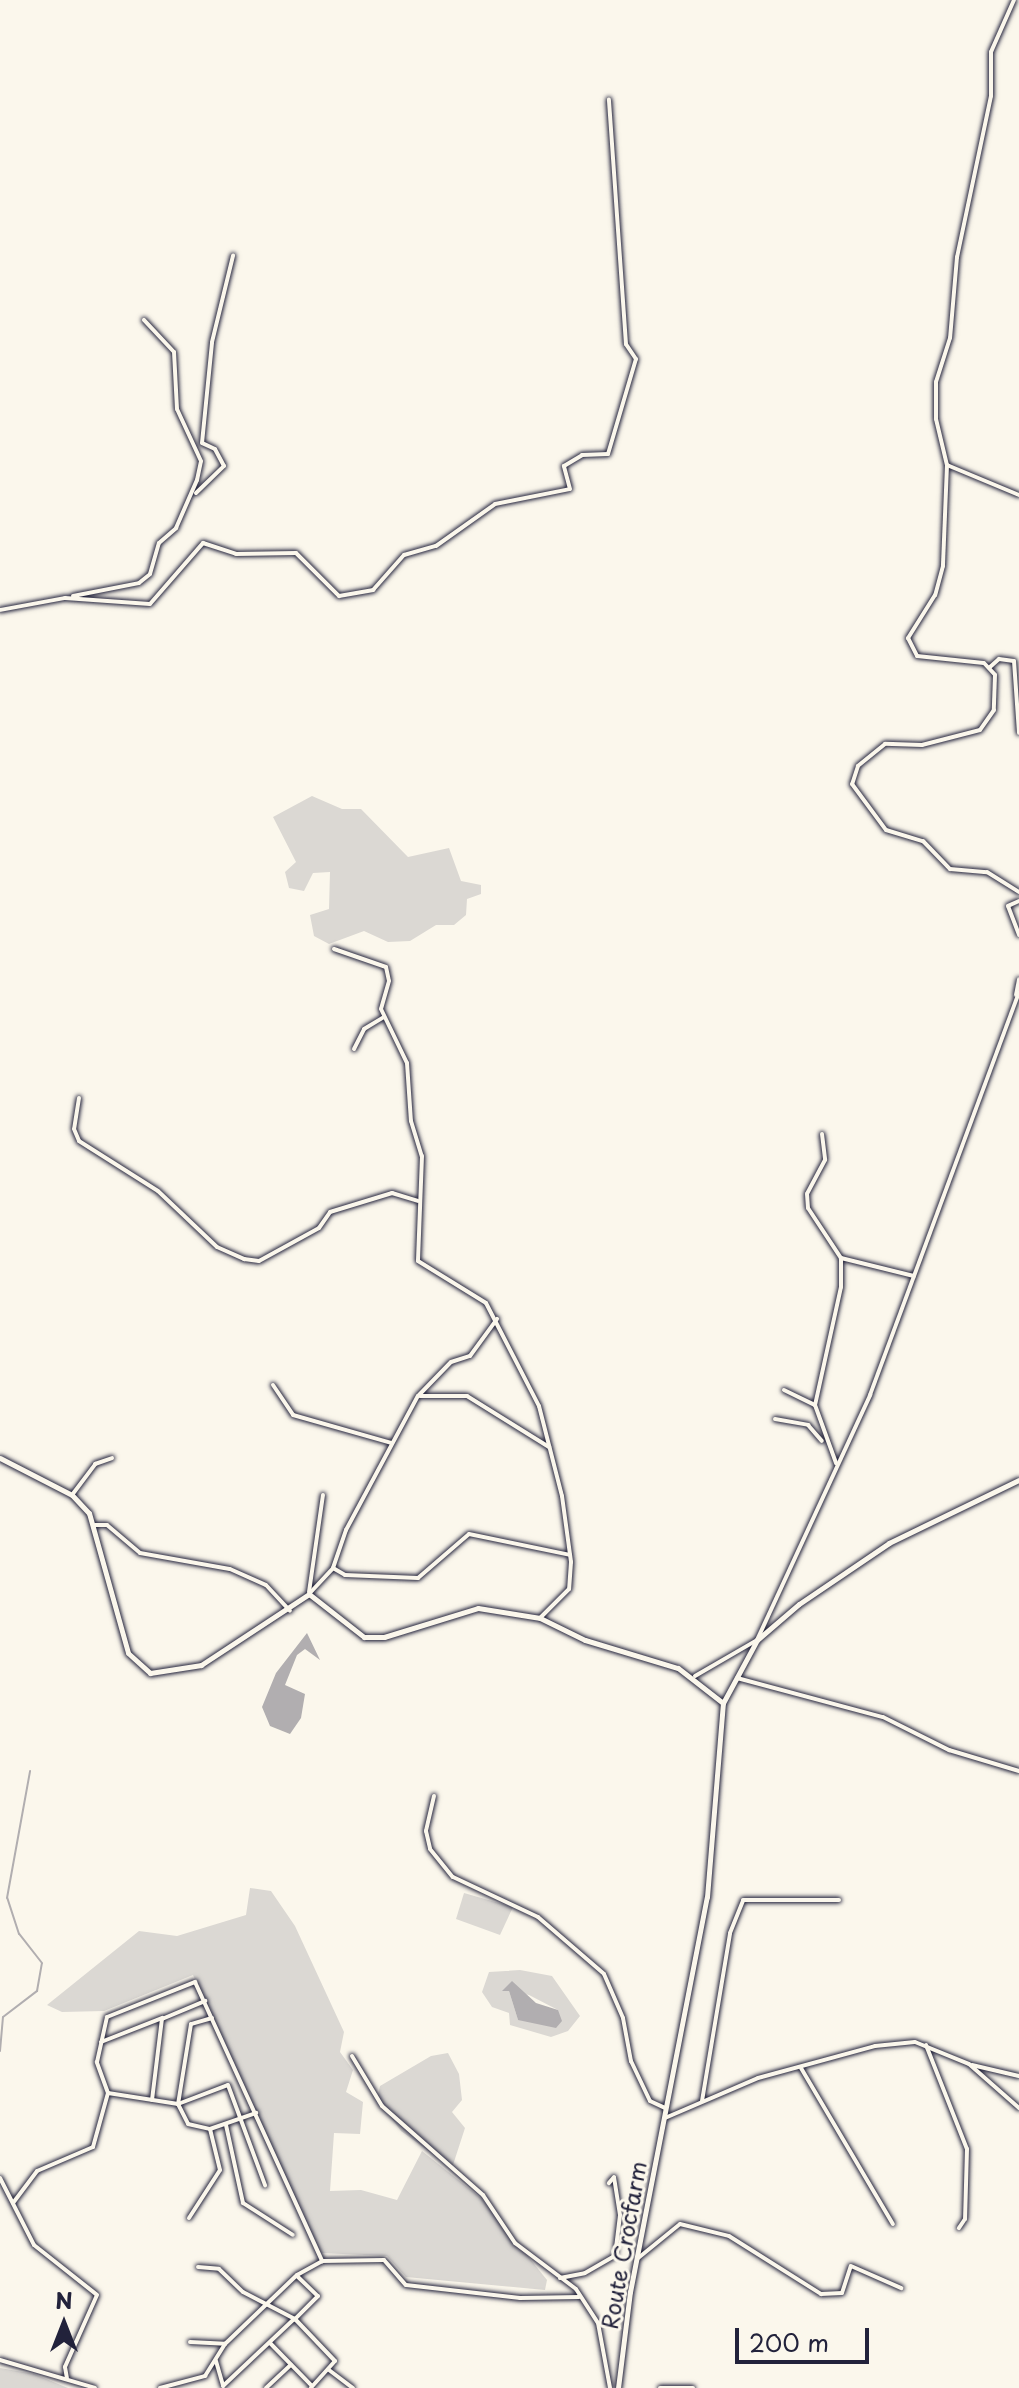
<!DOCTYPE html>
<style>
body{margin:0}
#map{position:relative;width:1019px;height:2388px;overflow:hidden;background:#fbf7ec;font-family:"Playpen Sans",sans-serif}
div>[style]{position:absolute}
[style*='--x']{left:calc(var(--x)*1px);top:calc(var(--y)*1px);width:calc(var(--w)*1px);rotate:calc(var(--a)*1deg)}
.green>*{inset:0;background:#dbd8d3}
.water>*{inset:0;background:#b1aeb0}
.stream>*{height:2px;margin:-1px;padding:0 1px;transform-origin:1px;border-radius:1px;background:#b1aeb0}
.roads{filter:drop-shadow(0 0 2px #22223b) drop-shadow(0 0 2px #22223b)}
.minor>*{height:4px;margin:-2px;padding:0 2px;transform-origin:2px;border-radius:2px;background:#fbf7ec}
.tertiary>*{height:5px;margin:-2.5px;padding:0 2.5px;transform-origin:2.5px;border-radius:2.5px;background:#fbf7ec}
span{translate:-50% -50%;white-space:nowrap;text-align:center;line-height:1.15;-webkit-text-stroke:6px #fbf7ec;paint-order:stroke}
.street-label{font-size:22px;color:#22223b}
.north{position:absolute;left:24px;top:2284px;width:80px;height:80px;-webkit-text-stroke:6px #fbf7ec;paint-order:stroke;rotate:0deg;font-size:22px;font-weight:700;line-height:32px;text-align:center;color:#22223b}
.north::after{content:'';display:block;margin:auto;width:28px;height:36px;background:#22223b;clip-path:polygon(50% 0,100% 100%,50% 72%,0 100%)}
.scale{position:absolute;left:735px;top:2328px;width:134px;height:36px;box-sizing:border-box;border:4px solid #22223b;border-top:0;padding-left:10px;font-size:24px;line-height:28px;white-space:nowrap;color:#22223b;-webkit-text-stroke:6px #fbf7ec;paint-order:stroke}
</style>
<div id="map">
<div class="green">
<i style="clip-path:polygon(312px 796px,342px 809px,361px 809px,408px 857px,449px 848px,461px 881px,481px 885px,481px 894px,467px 899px,466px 915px,454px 925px,436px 925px,410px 941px,388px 942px,364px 931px,329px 944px,314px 936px,310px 915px,329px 909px,330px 872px,313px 873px,304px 891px,289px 888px,285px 872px,296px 862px,273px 817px)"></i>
<i style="clip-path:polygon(250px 1888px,271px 1891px,295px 1926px,344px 2032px,340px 2052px,353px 2070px,346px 2092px,363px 2102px,360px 2134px,334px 2133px,330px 2191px,361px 2190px,397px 2200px,422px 2151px,482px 2199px,547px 2280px,545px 2290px,406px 2277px,387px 2256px,321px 2253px,193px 1975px,104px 2011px,62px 2012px,47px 2005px,139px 1931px,177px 1936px,246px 1915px)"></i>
<i style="clip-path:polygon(464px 1893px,513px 1907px,500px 1935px,456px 1919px)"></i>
<i style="clip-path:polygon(evenodd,520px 1970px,552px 1976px,580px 2016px,568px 2031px,551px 2037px,510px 2025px,509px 2013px,492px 2007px,482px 1992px,489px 1972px,520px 1970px,509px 1991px,529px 1995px,558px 2010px,518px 2020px,509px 1991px)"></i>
<i style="clip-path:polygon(448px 2053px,459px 2074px,462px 2100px,452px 2112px,465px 2128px,452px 2168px,401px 2131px,377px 2099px,380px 2086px,431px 2056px)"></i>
<i style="clip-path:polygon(0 2368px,34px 2374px,68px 2388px,0 2388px)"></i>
</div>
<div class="water">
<i style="clip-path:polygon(307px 1633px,320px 1660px,305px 1649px,297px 1655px,285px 1685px,305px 1694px,301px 1718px,290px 1734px,270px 1726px,262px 1707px,276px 1673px)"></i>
<i style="clip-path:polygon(512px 1981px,536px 2003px,558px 2010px,562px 2021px,556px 2028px,518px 2020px,509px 1991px,502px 1991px)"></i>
</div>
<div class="stream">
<i style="--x:0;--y:2051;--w:34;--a:-85"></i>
<i style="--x:3;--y:2017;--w:43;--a:-37.4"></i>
<i style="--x:37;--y:1991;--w:28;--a:-80"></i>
<i style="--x:42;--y:1963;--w:37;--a:-128"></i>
<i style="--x:19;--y:1934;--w:38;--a:-108"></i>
<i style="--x:7;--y:1898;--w:129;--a:-79.7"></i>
</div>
<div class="roads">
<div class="minor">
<i style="--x:1014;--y:0;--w:57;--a:113.9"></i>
<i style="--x:991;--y:52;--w:44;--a:90"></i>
<i style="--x:991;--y:96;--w:165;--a:101.9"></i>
<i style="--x:957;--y:257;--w:81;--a:94.9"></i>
<i style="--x:950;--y:338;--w:46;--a:107.7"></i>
<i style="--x:936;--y:382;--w:37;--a:90"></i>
<i style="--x:936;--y:419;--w:47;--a:76.6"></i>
<i style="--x:947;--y:465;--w:101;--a:92.3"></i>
<i style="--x:943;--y:566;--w:30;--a:105"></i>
<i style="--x:935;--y:595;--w:51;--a:122.1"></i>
<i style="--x:908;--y:638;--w:20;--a:63"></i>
<i style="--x:917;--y:656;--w:67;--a:6"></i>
<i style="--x:984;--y:663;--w:16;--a:47"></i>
<i style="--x:995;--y:675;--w:35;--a:92"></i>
<i style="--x:994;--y:710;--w:24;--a:125"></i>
<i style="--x:980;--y:730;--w:60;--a:165.5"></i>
<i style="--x:922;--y:745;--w:37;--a:-178"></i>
<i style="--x:885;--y:744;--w:35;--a:141"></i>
<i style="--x:858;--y:766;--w:19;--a:108"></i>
<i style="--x:852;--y:784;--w:57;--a:53.5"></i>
<i style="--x:886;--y:830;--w:39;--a:17"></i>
<i style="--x:923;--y:841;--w:39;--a:46"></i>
<i style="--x:950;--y:869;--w:37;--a:5"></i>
<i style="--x:987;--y:872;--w:38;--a:32"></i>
<i style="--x:947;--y:465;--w:78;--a:22.6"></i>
<i style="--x:196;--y:493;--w:39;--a:-44"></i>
<i style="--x:224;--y:466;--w:19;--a:-118"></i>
<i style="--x:215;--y:449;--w:14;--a:-155"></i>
<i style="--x:202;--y:443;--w:101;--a:-84.3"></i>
<i style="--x:212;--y:342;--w:89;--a:-76.3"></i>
<i style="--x:73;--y:596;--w:67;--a:-11.1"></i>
<i style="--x:139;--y:583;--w:14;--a:-39"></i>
<i style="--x:150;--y:574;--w:32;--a:-74"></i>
<i style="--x:159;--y:543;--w:23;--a:-41"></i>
<i style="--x:176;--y:528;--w:52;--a:-66.4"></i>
<i style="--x:197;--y:480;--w:19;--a:-78"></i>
<i style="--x:201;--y:461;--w:57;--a:-114.8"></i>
<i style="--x:177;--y:409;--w:57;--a:-93"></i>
<i style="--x:174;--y:352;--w:44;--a:-133.2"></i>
<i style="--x:65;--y:598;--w:85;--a:4"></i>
<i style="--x:150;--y:604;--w:81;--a:-49"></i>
<i style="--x:203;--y:543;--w:35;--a:18"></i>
<i style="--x:236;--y:554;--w:60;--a:-1"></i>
<i style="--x:296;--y:553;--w:61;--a:45"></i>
<i style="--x:339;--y:596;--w:35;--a:-10"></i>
<i style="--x:373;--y:590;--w:47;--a:-48.5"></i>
<i style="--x:404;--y:555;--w:33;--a:-16"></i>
<i style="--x:436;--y:546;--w:72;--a:-35.4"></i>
<i style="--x:495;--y:504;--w:76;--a:-11.3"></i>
<i style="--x:570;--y:489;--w:24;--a:-105"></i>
<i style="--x:564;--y:466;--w:21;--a:-31"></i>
<i style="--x:582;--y:455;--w:26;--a:-2"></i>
<i style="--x:608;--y:454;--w:99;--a:-73.6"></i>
<i style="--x:636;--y:359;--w:18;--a:-124"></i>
<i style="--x:626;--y:344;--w:245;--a:-94"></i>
<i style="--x:0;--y:610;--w:66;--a:-10.5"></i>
<i style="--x:990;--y:667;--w:12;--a:-42"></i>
<i style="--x:999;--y:659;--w:15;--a:8"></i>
<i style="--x:1014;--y:661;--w:72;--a:86"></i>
<i style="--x:1019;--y:901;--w:12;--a:156"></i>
<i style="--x:1008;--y:906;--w:31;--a:69"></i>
<i style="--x:334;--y:949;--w:55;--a:19.1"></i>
<i style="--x:386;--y:967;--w:14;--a:78"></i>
<i style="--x:389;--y:981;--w:29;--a:106"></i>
<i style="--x:381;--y:1009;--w:60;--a:64.3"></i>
<i style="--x:407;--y:1063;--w:58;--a:86.1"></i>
<i style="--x:411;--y:1121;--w:37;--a:73"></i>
<i style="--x:422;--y:1156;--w:105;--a:92.2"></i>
<i style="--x:418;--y:1261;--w:80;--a:31.7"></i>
<i style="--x:486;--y:1303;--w:116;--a:62.8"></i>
<i style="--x:539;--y:1406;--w:93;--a:75.7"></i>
<i style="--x:562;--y:1496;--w:67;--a:82.2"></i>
<i style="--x:571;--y:1562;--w:27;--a:94"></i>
<i style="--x:569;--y:1589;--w:41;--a:135"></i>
<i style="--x:1016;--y:995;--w:16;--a:-79"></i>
<i style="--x:354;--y:1049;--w:22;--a:-63"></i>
<i style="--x:364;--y:1029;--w:23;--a:-31"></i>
<i style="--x:79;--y:1098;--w:31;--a:99"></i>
<i style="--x:74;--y:1129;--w:13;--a:67"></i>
<i style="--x:79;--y:1141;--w:93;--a:32.3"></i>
<i style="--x:158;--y:1191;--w:81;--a:43.5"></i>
<i style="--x:217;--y:1247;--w:30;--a:24"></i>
<i style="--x:244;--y:1259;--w:15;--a:8"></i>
<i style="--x:259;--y:1261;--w:68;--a:-28.8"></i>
<i style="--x:319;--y:1228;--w:19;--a:-55"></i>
<i style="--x:330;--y:1212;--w:65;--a:-17"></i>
<i style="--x:392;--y:1193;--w:27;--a:17"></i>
<i style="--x:822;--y:1134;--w:26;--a:83"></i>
<i style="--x:825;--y:1160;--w:38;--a:118"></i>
<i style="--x:807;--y:1194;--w:14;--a:86"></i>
<i style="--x:808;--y:1208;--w:60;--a:56.6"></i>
<i style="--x:841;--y:1258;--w:29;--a:90"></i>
<i style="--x:841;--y:1287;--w:121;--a:102.4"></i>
<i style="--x:815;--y:1405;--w:62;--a:70.1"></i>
<i style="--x:841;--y:1258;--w:75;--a:13.9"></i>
<i style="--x:273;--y:1385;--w:36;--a:56"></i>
<i style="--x:293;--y:1415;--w:102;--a:15.9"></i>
<i style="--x:784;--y:1390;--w:34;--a:26"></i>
<i style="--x:420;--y:1396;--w:47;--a:0"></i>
<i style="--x:467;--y:1396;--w:97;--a:31.9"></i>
<i style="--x:775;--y:1419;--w:34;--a:10"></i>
<i style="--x:808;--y:1425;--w:21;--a:49"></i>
<i style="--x:72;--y:1495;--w:39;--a:-53"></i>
<i style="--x:95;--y:1464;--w:18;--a:-19"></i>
<i style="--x:95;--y:1525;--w:12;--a:0"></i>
<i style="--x:107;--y:1525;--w:43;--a:40.3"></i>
<i style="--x:140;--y:1553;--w:91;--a:10.1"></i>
<i style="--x:230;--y:1569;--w:39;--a:24"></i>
<i style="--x:266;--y:1585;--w:35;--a:47"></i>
<i style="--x:333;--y:1568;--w:14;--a:30"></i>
<i style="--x:345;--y:1575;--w:73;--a:2.4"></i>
<i style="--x:418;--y:1578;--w:67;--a:-40.8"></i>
<i style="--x:469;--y:1534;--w:103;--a:11.7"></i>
<i style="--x:309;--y:1592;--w:98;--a:-81.8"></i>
<i style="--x:309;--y:1594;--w:35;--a:-47"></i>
<i style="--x:333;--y:1568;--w:40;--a:-71.1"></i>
<i style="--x:346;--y:1530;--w:152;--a:-61.8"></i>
<i style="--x:418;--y:1396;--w:47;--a:-45.9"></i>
<i style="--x:451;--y:1362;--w:20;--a:-18"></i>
<i style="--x:470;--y:1356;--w:46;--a:-53.9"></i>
<i style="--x:695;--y:1676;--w:72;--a:-30.1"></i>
<i style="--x:757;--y:1640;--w:270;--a:-65.2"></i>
<i style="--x:870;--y:1395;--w:430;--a:-69.7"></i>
<i style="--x:737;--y:1678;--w:151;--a:15"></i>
<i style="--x:883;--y:1717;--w:74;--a:26.6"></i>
<i style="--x:949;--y:1750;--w:73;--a:16.7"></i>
<i style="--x:434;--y:1796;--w:36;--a:103"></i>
<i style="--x:426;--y:1831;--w:18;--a:77"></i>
<i style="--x:430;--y:1849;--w:36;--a:51"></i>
<i style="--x:453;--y:1877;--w:94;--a:25.2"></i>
<i style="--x:538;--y:1917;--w:87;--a:40.8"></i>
<i style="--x:604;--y:1974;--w:48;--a:66.6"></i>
<i style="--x:623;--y:2018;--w:44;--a:79.5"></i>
<i style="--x:631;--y:2061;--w:44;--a:64.6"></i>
<i style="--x:650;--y:2101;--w:17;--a:25"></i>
<i style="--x:212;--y:2018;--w:22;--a:164"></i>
<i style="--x:191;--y:2024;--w:81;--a:99.2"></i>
<i style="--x:178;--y:2104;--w:22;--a:63"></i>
<i style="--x:188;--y:2124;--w:23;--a:13"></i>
<i style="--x:210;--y:2129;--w:49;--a:-19.2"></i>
<i style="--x:101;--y:2042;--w:66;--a:-21.5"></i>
<i style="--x:926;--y:2045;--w:112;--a:68.5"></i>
<i style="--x:967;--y:2149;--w:70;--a:91.6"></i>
<i style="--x:965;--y:2219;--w:11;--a:124"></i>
<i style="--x:352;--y:2056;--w:58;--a:59"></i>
<i style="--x:382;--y:2106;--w:135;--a:41.4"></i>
<i style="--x:483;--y:2195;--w:58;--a:56.3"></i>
<i style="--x:515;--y:2243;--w:76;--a:37"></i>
<i style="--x:576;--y:2289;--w:40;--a:57.1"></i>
<i style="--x:598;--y:2323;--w:66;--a:79.5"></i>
<i style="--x:972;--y:2065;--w:48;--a:13.2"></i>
<i style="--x:801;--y:2068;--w:181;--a:59.5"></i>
<i style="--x:108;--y:2093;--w:71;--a:8.9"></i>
<i style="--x:178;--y:2104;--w:53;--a:-20.8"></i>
<i style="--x:228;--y:2085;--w:107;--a:69.7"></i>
<i style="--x:152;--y:2100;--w:82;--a:-83"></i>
<i style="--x:162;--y:2019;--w:47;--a:-22.7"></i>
<i style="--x:702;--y:2101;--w:170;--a:-80.5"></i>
<i style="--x:730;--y:1933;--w:35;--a:-68"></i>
<i style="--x:743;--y:1900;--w:96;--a:0"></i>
<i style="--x:665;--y:2118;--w:101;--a:-23.3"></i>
<i style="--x:758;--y:2078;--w:121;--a:-15.3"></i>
<i style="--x:875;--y:2046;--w:40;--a:-5.7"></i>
<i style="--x:915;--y:2042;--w:58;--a:22.2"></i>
<i style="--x:969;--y:2064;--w:67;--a:41.3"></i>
<i style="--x:226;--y:2125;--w:80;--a:77.7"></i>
<i style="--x:243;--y:2203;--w:59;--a:32.6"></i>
<i style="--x:0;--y:2178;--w:75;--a:63.1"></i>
<i style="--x:34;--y:2245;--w:80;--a:38.4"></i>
<i style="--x:97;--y:2295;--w:79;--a:114"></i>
<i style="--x:65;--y:2367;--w:11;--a:80"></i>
<i style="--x:13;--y:2203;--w:40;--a:-53"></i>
<i style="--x:37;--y:2171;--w:61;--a:-23.2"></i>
<i style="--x:93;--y:2147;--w:56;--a:-74.5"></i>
<i style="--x:108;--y:2093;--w:33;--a:-110"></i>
<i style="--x:97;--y:2062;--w:46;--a:-77.5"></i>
<i style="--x:107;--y:2017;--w:95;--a:-21.7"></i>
<i style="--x:195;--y:1982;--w:307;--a:65.5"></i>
<i style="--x:189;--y:2218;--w:57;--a:-57.1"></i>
<i style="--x:220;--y:2170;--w:42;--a:-103.7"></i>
<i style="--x:637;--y:2259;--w:55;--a:-39.1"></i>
<i style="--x:680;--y:2224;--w:50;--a:13.8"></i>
<i style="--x:729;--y:2236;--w:109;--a:32.2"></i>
<i style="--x:821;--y:2294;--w:21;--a:-3"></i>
<i style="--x:842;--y:2293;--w:28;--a:-72"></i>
<i style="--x:851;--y:2266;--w:55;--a:23.7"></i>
<i style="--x:198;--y:2267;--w:21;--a:5"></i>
<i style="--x:219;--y:2269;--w:33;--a:44"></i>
<i style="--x:243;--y:2292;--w:59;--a:27.4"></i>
<i style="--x:297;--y:2276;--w:29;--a:44"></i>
<i style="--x:318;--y:2296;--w:33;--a:135"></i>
<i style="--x:295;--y:2319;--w:58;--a:46.4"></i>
<i style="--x:335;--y:2361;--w:36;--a:132"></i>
<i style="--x:560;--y:2278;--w:25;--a:-11"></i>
<i style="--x:585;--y:2273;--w:34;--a:-30"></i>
<i style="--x:615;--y:2256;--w:41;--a:-83"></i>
<i style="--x:620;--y:2215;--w:38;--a:-99"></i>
<i style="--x:614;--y:2177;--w:8;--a:130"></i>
<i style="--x:190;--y:2342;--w:35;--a:3"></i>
<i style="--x:270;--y:2343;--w:60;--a:45.7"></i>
<i style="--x:0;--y:2360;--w:99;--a:16.4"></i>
<i style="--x:216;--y:2361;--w:26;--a:74"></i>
<i style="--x:329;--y:2370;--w:30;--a:37"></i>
<i style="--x:223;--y:2386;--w:98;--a:-43.3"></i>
<i style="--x:160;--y:2388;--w:47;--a:-14.9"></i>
<i style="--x:205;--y:2376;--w:38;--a:-58"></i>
<i style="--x:225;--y:2344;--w:100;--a:-43.8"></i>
<i style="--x:297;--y:2275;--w:29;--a:-29"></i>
<i style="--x:322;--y:2261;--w:62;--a:-0.9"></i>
<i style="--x:384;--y:2260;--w:33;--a:49"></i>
<i style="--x:406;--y:2285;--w:115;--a:6.5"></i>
<i style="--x:520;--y:2298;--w:59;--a:-1"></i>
<i style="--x:266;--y:2388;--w:34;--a:-43"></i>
<i style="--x:660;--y:2388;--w:33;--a:0"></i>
</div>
<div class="tertiary">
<i style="--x:0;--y:1458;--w:81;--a:27.2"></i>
<i style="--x:72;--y:1495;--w:25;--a:47"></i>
<i style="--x:89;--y:1513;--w:145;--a:74.4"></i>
<i style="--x:128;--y:1653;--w:30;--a:42"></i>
<i style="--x:150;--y:1673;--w:52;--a:-8.9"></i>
<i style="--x:201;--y:1665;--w:129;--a:-33.3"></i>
<i style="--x:309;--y:1594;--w:70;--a:38"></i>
<i style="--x:364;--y:1637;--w:20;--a:0"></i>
<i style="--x:384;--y:1637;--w:98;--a:-17.1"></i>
<i style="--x:478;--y:1608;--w:63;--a:9.2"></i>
<i style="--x:540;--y:1618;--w:50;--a:26.1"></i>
<i style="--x:585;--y:1640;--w:97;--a:16.8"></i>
<i style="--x:678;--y:1668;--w:57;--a:37.9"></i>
<i style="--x:618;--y:2388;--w:97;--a:-82.9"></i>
<i style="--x:630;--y:2292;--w:402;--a:-79"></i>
<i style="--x:707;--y:1897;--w:195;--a:-85.3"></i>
<i style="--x:723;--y:1703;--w:72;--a:-61.6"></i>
<i style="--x:757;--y:1640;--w:55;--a:-40.6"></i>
<i style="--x:799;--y:1604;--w:109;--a:-34.1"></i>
<i style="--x:889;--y:1543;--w:144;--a:-25.9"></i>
</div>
</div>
<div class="street-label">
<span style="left:623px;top:2245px;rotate:-80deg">Route Crocfarm</span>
</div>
<div class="north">N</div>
<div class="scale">200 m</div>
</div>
